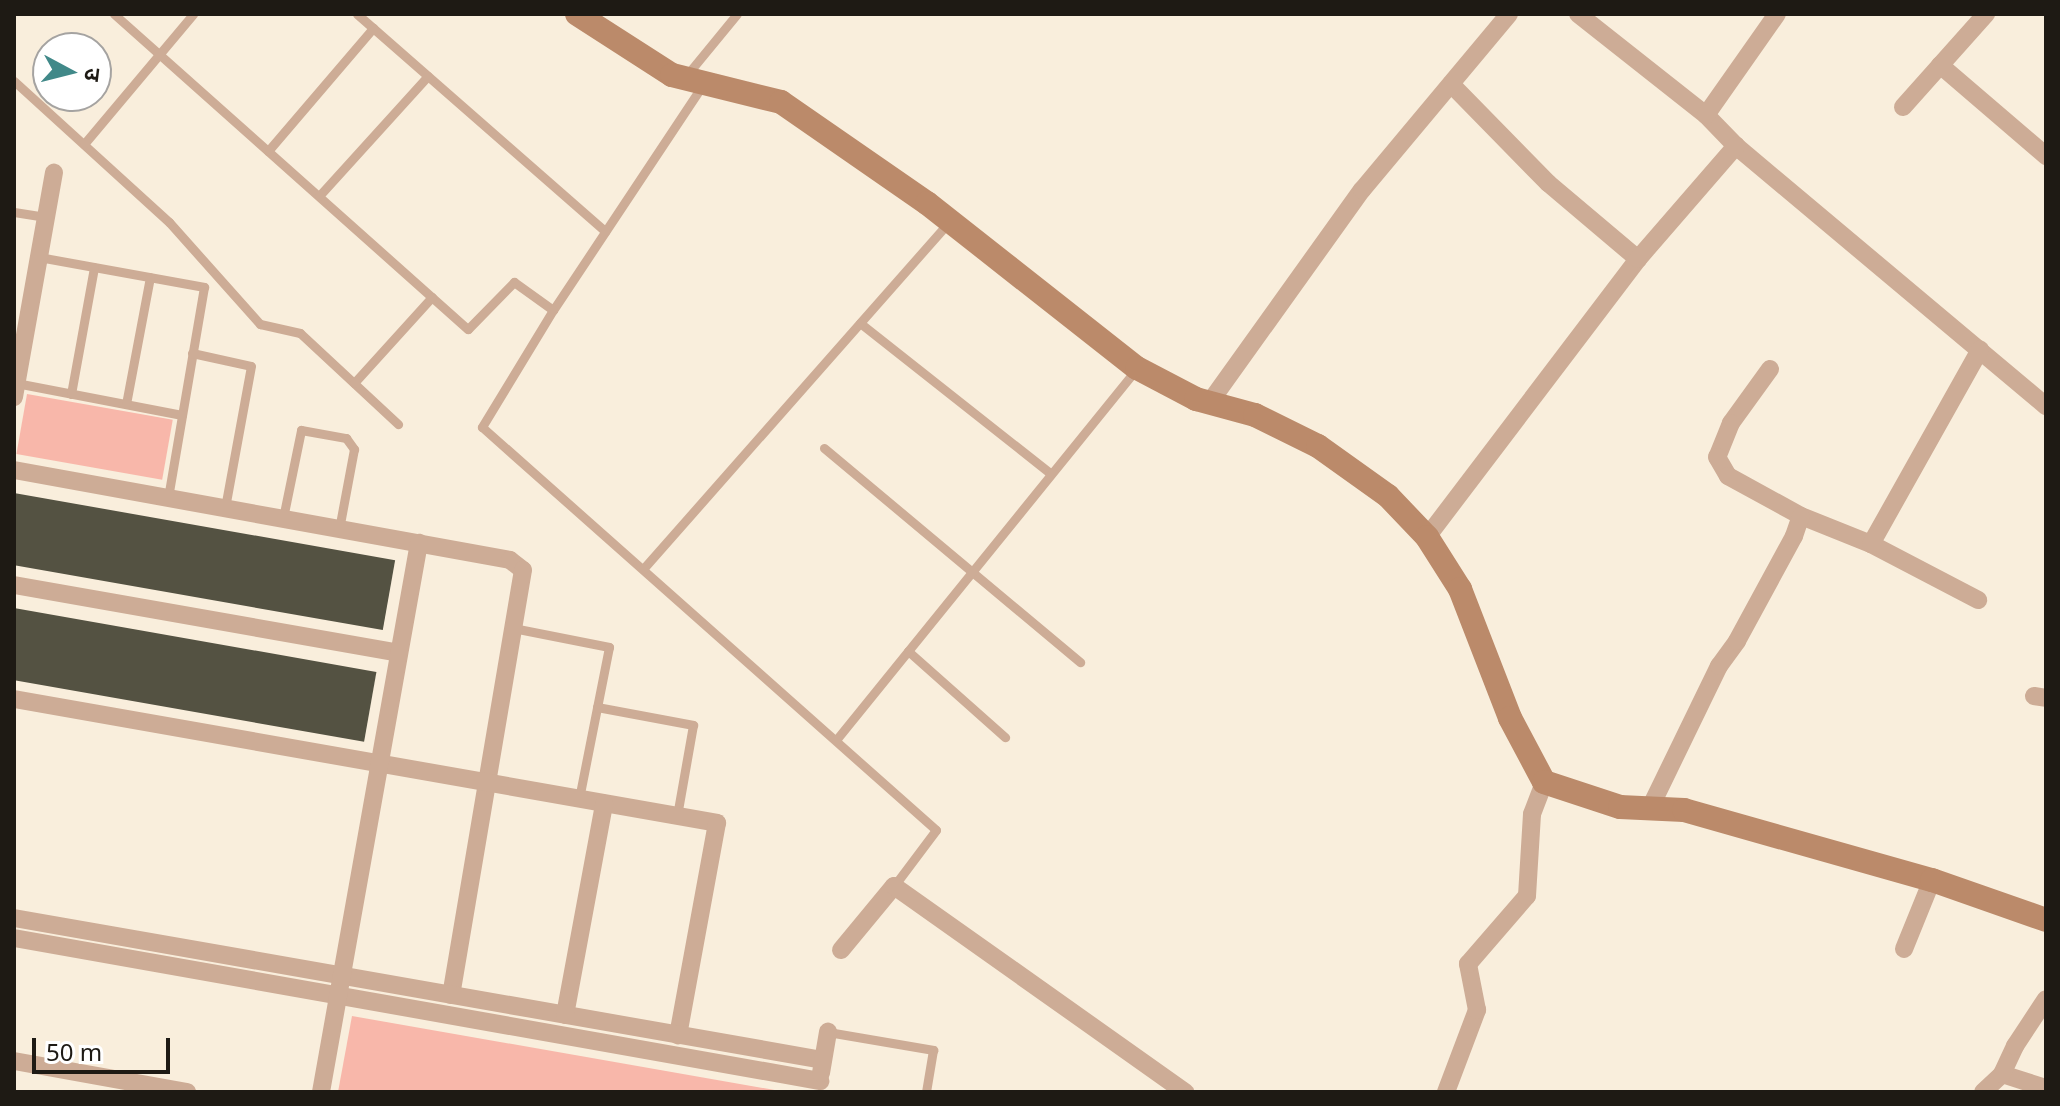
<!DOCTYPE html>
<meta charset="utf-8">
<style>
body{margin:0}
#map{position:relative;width:2060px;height:1106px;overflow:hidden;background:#f9eedc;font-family:"Noto Sans","Noto Sans Devanagari",sans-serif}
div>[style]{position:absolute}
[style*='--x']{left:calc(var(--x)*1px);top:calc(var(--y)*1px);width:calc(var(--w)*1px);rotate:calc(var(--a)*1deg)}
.green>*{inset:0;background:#f8b7aa;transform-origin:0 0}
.building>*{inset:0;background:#545242;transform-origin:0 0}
.lane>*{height:9px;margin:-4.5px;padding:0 4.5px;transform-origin:4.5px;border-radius:4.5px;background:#cdac96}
.street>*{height:18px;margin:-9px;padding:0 9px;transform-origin:9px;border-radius:9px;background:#cdac96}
.secondary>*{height:24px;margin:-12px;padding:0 12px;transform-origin:12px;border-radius:12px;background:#bb8a6a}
span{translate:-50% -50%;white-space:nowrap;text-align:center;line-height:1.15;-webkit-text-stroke:8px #fff;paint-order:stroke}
.frame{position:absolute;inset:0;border:16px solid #1e1a14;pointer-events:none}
.north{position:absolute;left:32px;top:32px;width:80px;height:80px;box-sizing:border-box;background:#fff;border:2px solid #a5a3a1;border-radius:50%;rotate:97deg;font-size:22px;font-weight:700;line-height:32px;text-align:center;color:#1e1a14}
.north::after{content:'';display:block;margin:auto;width:28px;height:36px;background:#418989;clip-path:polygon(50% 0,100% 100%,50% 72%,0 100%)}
.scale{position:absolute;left:32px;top:1038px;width:138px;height:36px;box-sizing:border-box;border:4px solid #1e1a14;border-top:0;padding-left:10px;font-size:24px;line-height:28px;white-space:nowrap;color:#1e1a14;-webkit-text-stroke:6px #fff;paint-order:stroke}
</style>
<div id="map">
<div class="green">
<i style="left:27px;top:394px;width:148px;height:61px;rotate:10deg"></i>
<i style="clip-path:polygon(352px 1016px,786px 1092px,338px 1092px)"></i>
</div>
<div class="building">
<i style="left:14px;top:493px;width:387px;height:71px;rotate:10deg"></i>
<i style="left:14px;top:608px;width:368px;height:71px;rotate:10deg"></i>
</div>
<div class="lane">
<i style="--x:114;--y:14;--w:474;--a:41.7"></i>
<i style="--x:468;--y:329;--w:66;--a:-45.6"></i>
<i style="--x:514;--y:282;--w:48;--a:35.7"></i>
<i style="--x:357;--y:14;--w:330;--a:41.2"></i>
<i style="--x:686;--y:76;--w:80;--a:-50.6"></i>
<i style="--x:14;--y:81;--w:210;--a:42.3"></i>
<i style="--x:169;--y:222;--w:137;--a:48.3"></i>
<i style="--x:260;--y:324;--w:41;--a:12.7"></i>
<i style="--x:300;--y:333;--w:134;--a:42.9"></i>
<i style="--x:702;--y:86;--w:269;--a:123.6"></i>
<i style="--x:553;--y:310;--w:137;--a:121.3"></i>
<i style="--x:482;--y:427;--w:607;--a:41.59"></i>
<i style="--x:936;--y:830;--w:70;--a:126.9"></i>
<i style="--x:84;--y:144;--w:170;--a:-50"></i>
<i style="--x:268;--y:151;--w:162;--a:-49.5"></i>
<i style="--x:319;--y:196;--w:162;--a:-47.8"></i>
<i style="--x:14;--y:212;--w:32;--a:9"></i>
<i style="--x:39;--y:257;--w:168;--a:10.3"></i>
<i style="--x:204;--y:287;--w:214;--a:99.7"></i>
<i style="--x:860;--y:323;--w:243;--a:38.3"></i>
<i style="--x:192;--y:353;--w:60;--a:12.4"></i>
<i style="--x:251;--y:366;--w:144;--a:100.4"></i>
<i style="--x:16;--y:383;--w:169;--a:10.9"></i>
<i style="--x:354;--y:383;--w:116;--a:-47.8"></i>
<i style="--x:71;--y:394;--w:129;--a:-79.7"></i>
<i style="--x:126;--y:404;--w:129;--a:-79.3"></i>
<i style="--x:824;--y:448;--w:334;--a:39.9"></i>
<i style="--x:283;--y:518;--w:90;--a:-78.4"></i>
<i style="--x:301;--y:430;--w:46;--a:10.1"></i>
<i style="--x:346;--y:438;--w:14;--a:54"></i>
<i style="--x:354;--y:449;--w:81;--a:100.6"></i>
<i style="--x:643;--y:569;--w:464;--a:-48.6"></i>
<i style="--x:513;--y:628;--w:98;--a:11.2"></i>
<i style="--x:609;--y:647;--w:155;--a:101.2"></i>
<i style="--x:908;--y:651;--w:130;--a:41.6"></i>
<i style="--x:597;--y:707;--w:98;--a:10.6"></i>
<i style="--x:693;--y:725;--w:92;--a:100"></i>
<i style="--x:836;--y:740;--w:479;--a:-51"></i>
<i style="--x:828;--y:1032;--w:107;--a:9.7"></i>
<i style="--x:933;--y:1050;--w:43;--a:99.5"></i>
</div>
<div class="street">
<i style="--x:1578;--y:14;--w:163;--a:38.3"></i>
<i style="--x:1706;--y:115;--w:43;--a:45.9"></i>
<i style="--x:1736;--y:146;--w:405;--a:40"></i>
<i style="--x:1940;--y:65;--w:140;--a:40.6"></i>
<i style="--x:1451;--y:84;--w:139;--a:45.6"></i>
<i style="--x:1548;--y:183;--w:118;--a:40.2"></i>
<i style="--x:1903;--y:107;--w:125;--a:-48.3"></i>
<i style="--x:1706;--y:115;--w:123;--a:-54.9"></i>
<i style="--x:1770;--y:369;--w:67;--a:125.8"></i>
<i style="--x:1731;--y:423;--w:37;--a:112"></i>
<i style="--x:1717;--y:457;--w:22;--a:60"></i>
<i style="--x:1728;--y:476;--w:83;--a:28.7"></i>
<i style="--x:1801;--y:516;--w:75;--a:21.8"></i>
<i style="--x:1871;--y:544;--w:121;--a:27.6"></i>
<i style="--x:14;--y:397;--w:228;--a:-79.9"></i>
<i style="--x:1210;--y:402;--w:261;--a:-54.4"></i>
<i style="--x:1362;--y:190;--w:229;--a:-50.1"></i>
<i style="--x:14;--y:470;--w:504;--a:10.28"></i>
<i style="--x:510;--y:560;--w:16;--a:38"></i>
<i style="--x:523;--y:570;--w:431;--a:99.6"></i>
<i style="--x:1427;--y:537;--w:349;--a:-52.8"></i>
<i style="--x:1638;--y:259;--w:150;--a:-49.1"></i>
<i style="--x:1871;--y:544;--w:223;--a:-60.7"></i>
<i style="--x:14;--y:585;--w:391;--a:10"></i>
<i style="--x:2034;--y:696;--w:12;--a:9"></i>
<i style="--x:14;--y:699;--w:714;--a:10"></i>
<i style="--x:717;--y:823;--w:216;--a:100.4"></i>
<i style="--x:1650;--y:808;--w:158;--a:-64.1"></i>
<i style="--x:1719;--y:666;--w:31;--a:-54"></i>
<i style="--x:1737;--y:641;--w:119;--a:-61.5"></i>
<i style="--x:1794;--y:536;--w:21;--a:-71"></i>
<i style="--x:14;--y:918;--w:821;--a:9.96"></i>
<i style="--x:14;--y:938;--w:819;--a:10.06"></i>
<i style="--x:1904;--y:949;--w:74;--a:-67.9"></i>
<i style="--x:841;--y:950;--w:83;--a:-50.4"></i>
<i style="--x:894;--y:886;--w:357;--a:35.3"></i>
<i style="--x:565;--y:1015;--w:215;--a:-79.5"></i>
<i style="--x:14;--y:1061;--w:176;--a:10.2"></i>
<i style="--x:821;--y:1073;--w:42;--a:-80.3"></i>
<i style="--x:2002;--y:1074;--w:46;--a:17.7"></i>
<i style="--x:321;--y:1092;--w:558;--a:-79.88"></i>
<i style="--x:1446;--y:1092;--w:88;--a:-69.3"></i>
<i style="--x:1477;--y:1010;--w:47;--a:-101.1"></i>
<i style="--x:1468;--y:964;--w:90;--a:-49.1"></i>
<i style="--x:1527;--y:896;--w:82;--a:-86.5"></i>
<i style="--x:1532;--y:814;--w:34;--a:-69"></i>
<i style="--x:1983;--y:1092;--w:26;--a:-43"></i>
<i style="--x:2002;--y:1074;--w:31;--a:-65"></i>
<i style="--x:2015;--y:1046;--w:56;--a:-56.6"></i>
</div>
<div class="secondary">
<i style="--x:577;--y:14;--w:113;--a:32.7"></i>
<i style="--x:672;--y:75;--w:112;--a:13.9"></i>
<i style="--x:781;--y:102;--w:178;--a:34.7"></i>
<i style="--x:927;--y:203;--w:267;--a:38.2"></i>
<i style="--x:1137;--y:368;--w:67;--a:27.7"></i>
<i style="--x:1196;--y:399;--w:61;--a:15.2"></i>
<i style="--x:1255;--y:415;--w:70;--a:26.2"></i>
<i style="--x:1318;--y:446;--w:86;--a:35.5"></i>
<i style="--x:1388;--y:496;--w:57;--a:46.4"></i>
<i style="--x:1427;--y:537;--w:62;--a:57.6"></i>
<i style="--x:1460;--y:589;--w:138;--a:68.8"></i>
<i style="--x:1510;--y:718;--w:72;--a:62"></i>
<i style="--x:1544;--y:782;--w:80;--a:18.2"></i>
<i style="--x:1620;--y:807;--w:64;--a:2.7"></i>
<i style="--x:1684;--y:810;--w:258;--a:15.8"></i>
<i style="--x:1932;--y:880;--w:121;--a:19.3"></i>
</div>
<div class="frame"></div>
<div class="north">उ</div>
<div class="scale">50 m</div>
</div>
